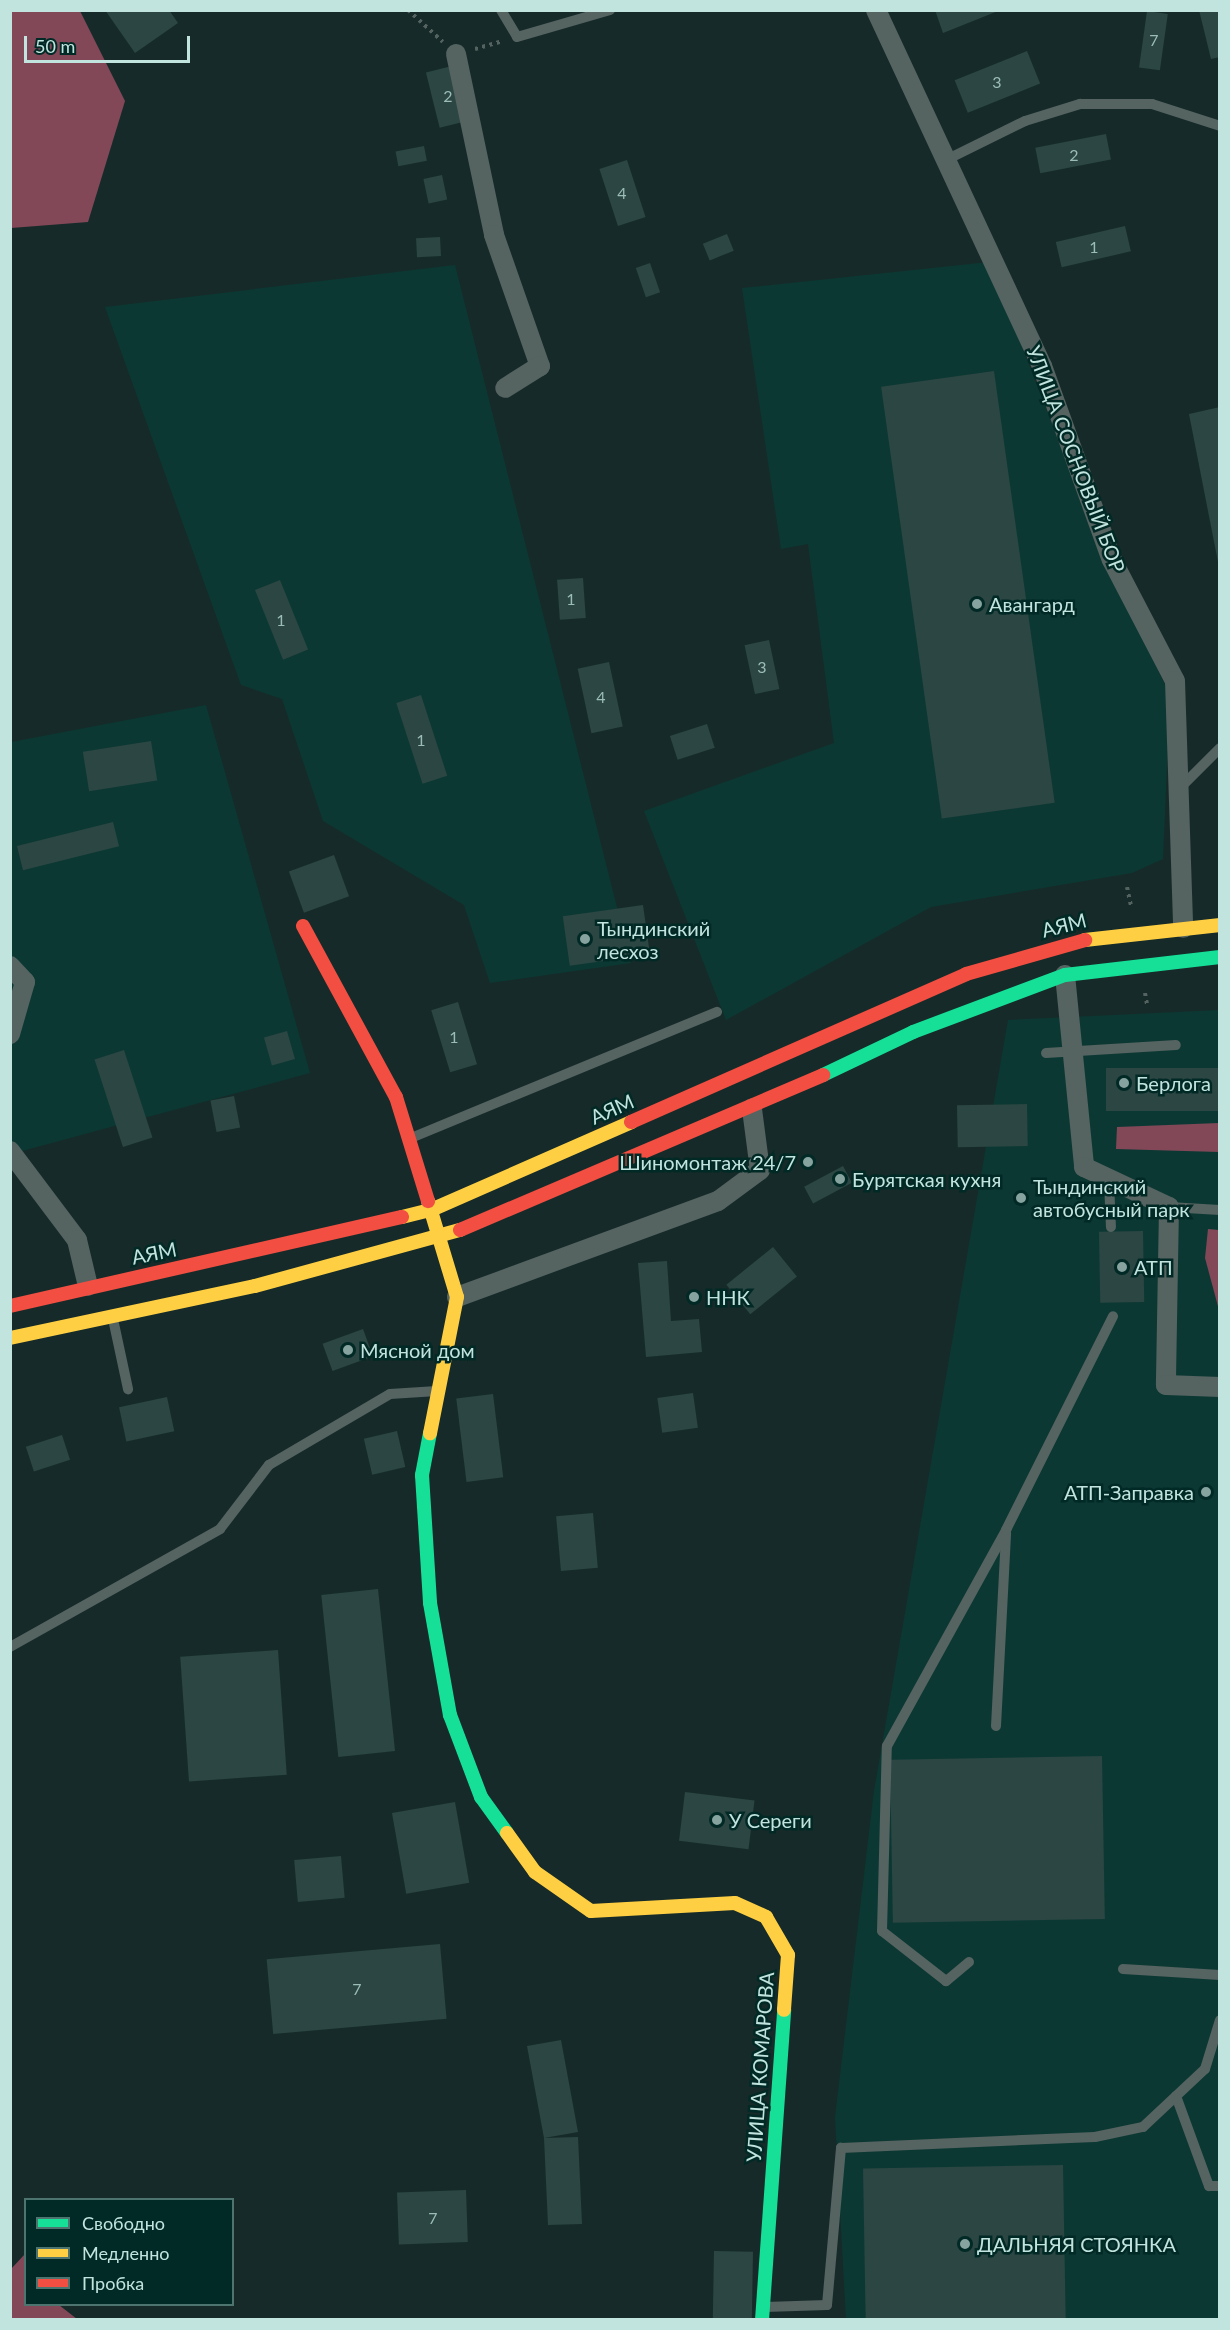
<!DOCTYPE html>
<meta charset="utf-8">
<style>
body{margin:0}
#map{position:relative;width:1230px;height:2330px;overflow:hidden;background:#162b29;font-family:Lato,sans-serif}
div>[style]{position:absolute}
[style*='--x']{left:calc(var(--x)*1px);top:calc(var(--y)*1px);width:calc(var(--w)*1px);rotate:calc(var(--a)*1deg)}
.built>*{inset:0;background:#0c3833}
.forest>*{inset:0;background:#824858}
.building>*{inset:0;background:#2b4643;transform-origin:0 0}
.path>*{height:4px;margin-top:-2px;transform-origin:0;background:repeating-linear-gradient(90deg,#546260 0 3px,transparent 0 7.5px)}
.lane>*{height:10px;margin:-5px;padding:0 5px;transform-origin:5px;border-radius:5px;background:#556361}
.street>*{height:20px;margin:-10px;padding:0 10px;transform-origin:10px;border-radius:10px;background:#556361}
.fast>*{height:14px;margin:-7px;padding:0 7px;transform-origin:7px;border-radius:7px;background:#16e098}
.slow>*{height:14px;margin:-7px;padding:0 7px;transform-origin:7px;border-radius:7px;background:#ffcf43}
.jam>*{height:14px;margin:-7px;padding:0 7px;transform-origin:7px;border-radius:7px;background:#f24e42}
.dots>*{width:16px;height:16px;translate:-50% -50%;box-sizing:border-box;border:3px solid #012925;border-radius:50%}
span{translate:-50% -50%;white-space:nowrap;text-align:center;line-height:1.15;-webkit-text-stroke:5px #012925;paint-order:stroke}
.number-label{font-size:16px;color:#9cbcb8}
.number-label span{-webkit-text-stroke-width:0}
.street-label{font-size:20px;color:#c2e4df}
.poi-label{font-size:20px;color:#c2e4df}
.left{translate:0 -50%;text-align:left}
.right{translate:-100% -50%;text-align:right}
.frame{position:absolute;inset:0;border:12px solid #c2e4df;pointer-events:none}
.legend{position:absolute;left:24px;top:2198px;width:210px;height:108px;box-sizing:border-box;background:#012925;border:2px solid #4e746f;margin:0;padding:8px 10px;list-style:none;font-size:18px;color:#c2e4df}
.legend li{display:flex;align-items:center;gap:12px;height:30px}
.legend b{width:30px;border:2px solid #4e746f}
.scale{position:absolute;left:24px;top:36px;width:166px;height:27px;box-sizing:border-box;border:3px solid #c2e4df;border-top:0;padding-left:8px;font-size:18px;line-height:21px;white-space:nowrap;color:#c2e4df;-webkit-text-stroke:4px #012925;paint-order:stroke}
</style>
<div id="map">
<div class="built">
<i style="clip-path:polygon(989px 262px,1107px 564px,1170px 695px,1163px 859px,1132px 873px,931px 907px,726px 1020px,644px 811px,834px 743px,808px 544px,781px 549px,742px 288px)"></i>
<i style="clip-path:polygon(455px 265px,631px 963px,490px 983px,464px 905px,323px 821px,282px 699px,241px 685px,105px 307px)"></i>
<i style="clip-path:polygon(206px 705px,310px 1073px,11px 1154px,11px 742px)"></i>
<i style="clip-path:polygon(1219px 1010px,1219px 2319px,846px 2320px,835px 2117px,874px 1791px,1008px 1020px)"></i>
</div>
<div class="forest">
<i style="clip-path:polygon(11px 10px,80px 11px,125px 101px,88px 222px,11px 228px)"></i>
<i style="clip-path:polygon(1219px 1123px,1219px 1152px,1116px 1149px,1117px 1127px)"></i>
<i style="clip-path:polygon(1208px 1229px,1219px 1230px,1219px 1310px,1205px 1258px)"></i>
<i style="clip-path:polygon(25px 2254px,26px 2304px,59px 2305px,77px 2319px,11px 2319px,11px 2269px)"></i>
</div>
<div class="building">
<i style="clip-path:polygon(105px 10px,169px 10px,178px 23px,135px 53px)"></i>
<i style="clip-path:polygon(935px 10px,998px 10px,998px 11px,943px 33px)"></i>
<i style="clip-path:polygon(1199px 10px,1220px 10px,1220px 57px,1211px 59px)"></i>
<i style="left:1147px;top:11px;width:21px;height:57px;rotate:8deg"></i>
<i style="left:1027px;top:51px;width:35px;height:78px;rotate:68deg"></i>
<i style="left:456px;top:65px;width:57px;height:31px;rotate:76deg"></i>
<i style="left:1106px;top:134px;width:26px;height:72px;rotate:79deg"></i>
<i style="left:424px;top:146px;width:15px;height:29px;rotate:79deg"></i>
<i style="left:627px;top:160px;width:60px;height:29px;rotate:72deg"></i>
<i style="left:442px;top:175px;width:25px;height:19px;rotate:78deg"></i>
<i style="left:1125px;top:226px;width:26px;height:71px;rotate:77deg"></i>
<i style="left:727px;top:234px;width:18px;height:26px;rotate:68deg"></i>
<i style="left:440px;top:237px;width:19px;height:24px;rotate:87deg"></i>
<i style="left:650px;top:263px;width:31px;height:15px;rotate:71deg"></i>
<i style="left:994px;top:371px;width:436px;height:114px;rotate:82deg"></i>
<i style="clip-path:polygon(1220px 407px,1220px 562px,1218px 562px,1189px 414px)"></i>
<i style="left:583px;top:578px;width:40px;height:26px;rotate:86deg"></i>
<i style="left:280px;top:580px;width:75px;height:27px;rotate:68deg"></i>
<i style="left:769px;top:640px;width:50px;height:25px;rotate:78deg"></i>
<i style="left:609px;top:662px;width:66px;height:32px;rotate:78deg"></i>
<i style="left:421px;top:695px;width:85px;height:26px;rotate:72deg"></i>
<i style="left:707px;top:724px;width:25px;height:39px;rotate:72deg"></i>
<i style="left:151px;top:741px;width:40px;height:69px;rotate:81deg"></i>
<i style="left:113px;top:822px;width:25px;height:99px;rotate:76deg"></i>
<i style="left:334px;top:855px;width:44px;height:48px;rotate:70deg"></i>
<i style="left:643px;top:905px;width:50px;height:81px;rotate:82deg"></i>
<i style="left:458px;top:1002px;width:65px;height:28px;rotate:73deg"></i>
<i style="left:287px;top:1031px;width:29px;height:24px;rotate:74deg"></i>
<i style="left:124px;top:1050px;width:92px;height:31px;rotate:72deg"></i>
<i style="left:1220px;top:1068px;width:43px;height:114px;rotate:90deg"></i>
<i style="left:234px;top:1096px;width:32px;height:24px;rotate:79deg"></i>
<i style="left:1027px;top:1104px;width:42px;height:70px;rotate:89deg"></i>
<i style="left:843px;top:1166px;width:19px;height:44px;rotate:62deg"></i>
<i style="left:1143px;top:1231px;width:71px;height:44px;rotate:89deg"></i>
<i style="left:773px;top:1247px;width:38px;height:60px;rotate:51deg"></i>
<i style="clip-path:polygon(667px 1261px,671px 1321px,699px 1319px,702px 1352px,646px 1357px,638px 1263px)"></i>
<i style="left:363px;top:1329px;width:29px;height:43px;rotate:70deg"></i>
<i style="left:693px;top:1393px;width:35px;height:36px;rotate:82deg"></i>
<i style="left:493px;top:1394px;width:84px;height:37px;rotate:83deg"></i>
<i style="left:167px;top:1397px;width:35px;height:49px;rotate:78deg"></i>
<i style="left:397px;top:1431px;width:37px;height:34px;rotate:77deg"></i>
<i style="left:62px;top:1435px;width:26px;height:38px;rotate:72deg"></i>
<i style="left:593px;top:1513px;width:55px;height:37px;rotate:85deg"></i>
<i style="left:378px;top:1589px;width:163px;height:57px;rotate:84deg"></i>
<i style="left:278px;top:1650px;width:125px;height:98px;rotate:86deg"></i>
<i style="left:1102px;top:1756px;width:163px;height:212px;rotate:89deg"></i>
<i style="left:685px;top:1792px;width:70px;height:49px;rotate:7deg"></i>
<i style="left:455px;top:1802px;width:82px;height:64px;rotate:80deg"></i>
<i style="left:341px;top:1856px;width:42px;height:47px;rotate:85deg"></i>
<i style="left:440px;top:1944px;width:75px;height:174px;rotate:85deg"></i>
<i style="clip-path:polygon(561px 2040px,578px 2132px,544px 2138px,578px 2137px,582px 2224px,548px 2225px,544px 2138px,527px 2046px)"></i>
<i style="left:1063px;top:2165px;width:155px;height:200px;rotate:89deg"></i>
<i style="left:466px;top:2190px;width:52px;height:69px;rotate:88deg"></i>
<i style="left:714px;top:2251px;width:39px;height:69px;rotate:1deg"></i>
</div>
<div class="path">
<i style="--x:408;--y:10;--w:47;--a:42.4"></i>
<i style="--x:475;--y:49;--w:29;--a:-16"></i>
<i style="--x:1127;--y:887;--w:19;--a:78"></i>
<i style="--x:1145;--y:993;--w:11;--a:80"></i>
</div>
<div class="lane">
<i style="--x:501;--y:10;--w:31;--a:59"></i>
<i style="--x:517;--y:37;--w:97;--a:-16.2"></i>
<i style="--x:948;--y:159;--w:86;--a:-26.3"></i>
<i style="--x:1025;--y:121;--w:58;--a:-17.2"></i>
<i style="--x:1080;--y:104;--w:72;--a:0"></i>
<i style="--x:1152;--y:104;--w:71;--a:17.9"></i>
<i style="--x:1178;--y:790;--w:59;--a:-45"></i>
<i style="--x:1046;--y:1053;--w:130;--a:-3.5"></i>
<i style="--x:411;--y:1138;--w:331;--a:-22.4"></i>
<i style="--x:1109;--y:1182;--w:45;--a:87.5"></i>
<i style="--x:1169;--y:1207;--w:51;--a:3.4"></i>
<i style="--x:113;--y:1319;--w:72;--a:77.9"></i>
<i style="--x:10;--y:1647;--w:241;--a:-29.3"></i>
<i style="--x:220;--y:1529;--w:81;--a:-52.6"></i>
<i style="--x:269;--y:1465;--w:140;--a:-30.4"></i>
<i style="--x:390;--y:1394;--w:47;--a:-3.7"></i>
<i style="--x:996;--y:1726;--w:193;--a:-87"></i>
<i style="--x:969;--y:1962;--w:30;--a:140"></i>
<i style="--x:946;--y:1981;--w:81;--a:-142"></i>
<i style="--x:882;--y:1931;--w:185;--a:-88.5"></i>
<i style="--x:887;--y:1746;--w:247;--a:-61.1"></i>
<i style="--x:1006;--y:1530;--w:239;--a:-63.4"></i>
<i style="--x:1123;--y:1969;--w:97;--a:3.5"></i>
<i style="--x:1176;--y:2096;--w:96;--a:69.9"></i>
<i style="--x:1209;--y:2186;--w:11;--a:0"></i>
<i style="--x:765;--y:2307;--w:62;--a:-1.8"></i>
<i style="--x:827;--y:2305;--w:158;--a:-84.9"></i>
<i style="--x:841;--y:2148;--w:254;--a:-2.5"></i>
<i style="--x:1095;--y:2137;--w:49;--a:-11.8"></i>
<i style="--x:1143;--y:2127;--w:85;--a:-43.1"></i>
<i style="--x:1205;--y:2069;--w:51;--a:-73"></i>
</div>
<div class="street">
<i style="--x:876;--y:10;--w:393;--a:65"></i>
<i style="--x:1042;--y:366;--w:206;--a:70.2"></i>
<i style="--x:1112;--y:560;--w:136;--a:62.5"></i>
<i style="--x:1175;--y:681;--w:247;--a:88.1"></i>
<i style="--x:456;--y:54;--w:185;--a:78.1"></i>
<i style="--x:494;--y:235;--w:139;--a:70.7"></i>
<i style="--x:540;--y:366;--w:41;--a:147.8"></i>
<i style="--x:10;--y:966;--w:22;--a:47"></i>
<i style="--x:25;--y:982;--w:54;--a:106.1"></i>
<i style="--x:1065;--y:975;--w:193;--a:84.3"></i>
<i style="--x:1084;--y:1167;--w:94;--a:25.2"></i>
<i style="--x:1169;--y:1207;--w:178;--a:91"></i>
<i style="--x:1166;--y:1385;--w:54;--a:2.1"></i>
<i style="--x:10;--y:1151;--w:111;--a:53"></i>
<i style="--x:77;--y:1240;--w:47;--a:76.6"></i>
<i style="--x:457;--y:1297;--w:278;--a:-20.2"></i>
<i style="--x:718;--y:1201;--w:52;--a:-36.4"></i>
<i style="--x:760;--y:1170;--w:62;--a:-97.5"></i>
</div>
<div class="fast">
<i style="--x:823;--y:1075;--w:100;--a:-25.5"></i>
<i style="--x:913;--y:1032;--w:162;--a:-20.6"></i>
<i style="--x:1065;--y:975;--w:156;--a:-6.6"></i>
<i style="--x:430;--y:1433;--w:43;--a:100.8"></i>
<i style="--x:422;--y:1475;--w:128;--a:86.4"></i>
<i style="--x:430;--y:1603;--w:114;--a:79.9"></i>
<i style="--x:450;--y:1715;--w:88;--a:69.3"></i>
<i style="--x:481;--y:1797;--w:44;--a:54.2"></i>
<i style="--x:762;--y:2320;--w:311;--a:-85.9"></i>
</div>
<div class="slow">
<i style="--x:1085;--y:940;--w:136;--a:-6.3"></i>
<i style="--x:428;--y:1201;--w:100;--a:73.2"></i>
<i style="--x:457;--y:1297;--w:139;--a:101.2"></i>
<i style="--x:402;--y:1217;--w:30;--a:-14"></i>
<i style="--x:431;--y:1210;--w:219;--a:-23.7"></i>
<i style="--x:10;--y:1338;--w:250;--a:-12"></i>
<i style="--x:255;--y:1286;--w:213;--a:-15.3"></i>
<i style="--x:507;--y:1833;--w:48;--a:54.3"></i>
<i style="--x:535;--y:1872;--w:68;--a:34.9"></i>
<i style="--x:591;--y:1911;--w:144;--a:-3.2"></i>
<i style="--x:735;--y:1903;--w:34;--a:24"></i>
<i style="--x:766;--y:1917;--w:44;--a:59.9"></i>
<i style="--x:788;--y:1955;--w:55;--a:94.2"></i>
</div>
<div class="jam">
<i style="--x:303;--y:926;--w:195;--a:61.5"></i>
<i style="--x:396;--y:1097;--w:109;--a:72.9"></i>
<i style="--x:631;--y:1122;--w:366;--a:-23.8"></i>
<i style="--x:966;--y:974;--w:124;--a:-15.9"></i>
<i style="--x:460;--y:1230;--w:395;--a:-23.1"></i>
<i style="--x:10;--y:1306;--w:402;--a:-12.8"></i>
</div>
<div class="dots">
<i style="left:977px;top:604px;background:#86a39f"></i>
<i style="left:585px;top:939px;background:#86a39f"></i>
<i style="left:1124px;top:1083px;background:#86a39f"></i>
<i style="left:808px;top:1162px;background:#86a39f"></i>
<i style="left:840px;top:1179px;background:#86a39f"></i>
<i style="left:1021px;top:1198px;background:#86a39f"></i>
<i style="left:1122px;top:1267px;background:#86a39f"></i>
<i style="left:694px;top:1297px;background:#86a39f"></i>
<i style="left:348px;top:1350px;background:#86a39f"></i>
<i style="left:1206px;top:1492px;background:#86a39f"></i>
<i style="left:717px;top:1820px;background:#86a39f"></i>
<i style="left:965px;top:2244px;background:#86a39f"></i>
</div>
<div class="number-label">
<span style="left:1154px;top:40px">7</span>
<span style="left:997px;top:82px">3</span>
<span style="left:448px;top:96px">2</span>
<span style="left:1074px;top:155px">2</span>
<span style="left:622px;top:193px">4</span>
<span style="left:1094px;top:247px">1</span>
<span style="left:571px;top:599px">1</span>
<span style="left:281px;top:620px">1</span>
<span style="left:762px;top:667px">3</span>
<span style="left:601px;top:697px">4</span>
<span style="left:421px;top:740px">1</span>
<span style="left:454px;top:1037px">1</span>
<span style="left:357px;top:1989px">7</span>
<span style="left:433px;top:2218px">7</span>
</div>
<div class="street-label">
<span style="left:1076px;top:459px;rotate:69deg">УЛИЦА СОСНОВЫЙ БОР</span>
<span style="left:1064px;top:925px;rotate:-14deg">АЯМ</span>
<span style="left:612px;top:1109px;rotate:-24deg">АЯМ</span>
<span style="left:154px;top:1253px;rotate:-11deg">АЯМ</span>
<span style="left:760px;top:2067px;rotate:-86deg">УЛИЦА КОМАРОВА</span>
</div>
<div class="poi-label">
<span class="left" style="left:989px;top:604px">Авангард</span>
<span class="left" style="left:597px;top:940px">Тындинский<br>лесхоз</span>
<span class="left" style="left:1136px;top:1083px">Берлога</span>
<span class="right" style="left:796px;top:1162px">Шиномонтаж 24/7</span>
<span class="left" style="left:852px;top:1179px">Бурятская кухня</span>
<span class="left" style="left:1033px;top:1198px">Тындинский<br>автобусный парк</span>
<span class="left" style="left:1134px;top:1267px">АТП</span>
<span class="left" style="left:706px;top:1297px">ННК</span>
<span class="left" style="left:360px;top:1350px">Мясной дом</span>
<span class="right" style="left:1194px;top:1492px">АТП-Заправка</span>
<span class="left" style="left:729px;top:1820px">У Сереги</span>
<span class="left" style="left:977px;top:2244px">ДАЛЬНЯЯ СТОЯНКА</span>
</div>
<div class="frame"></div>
<ul class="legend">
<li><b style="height:8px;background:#16e098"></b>Свободно</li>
<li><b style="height:8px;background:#ffcf43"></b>Медленно</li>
<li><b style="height:8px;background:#f24e42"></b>Пробка</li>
</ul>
<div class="scale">50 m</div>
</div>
